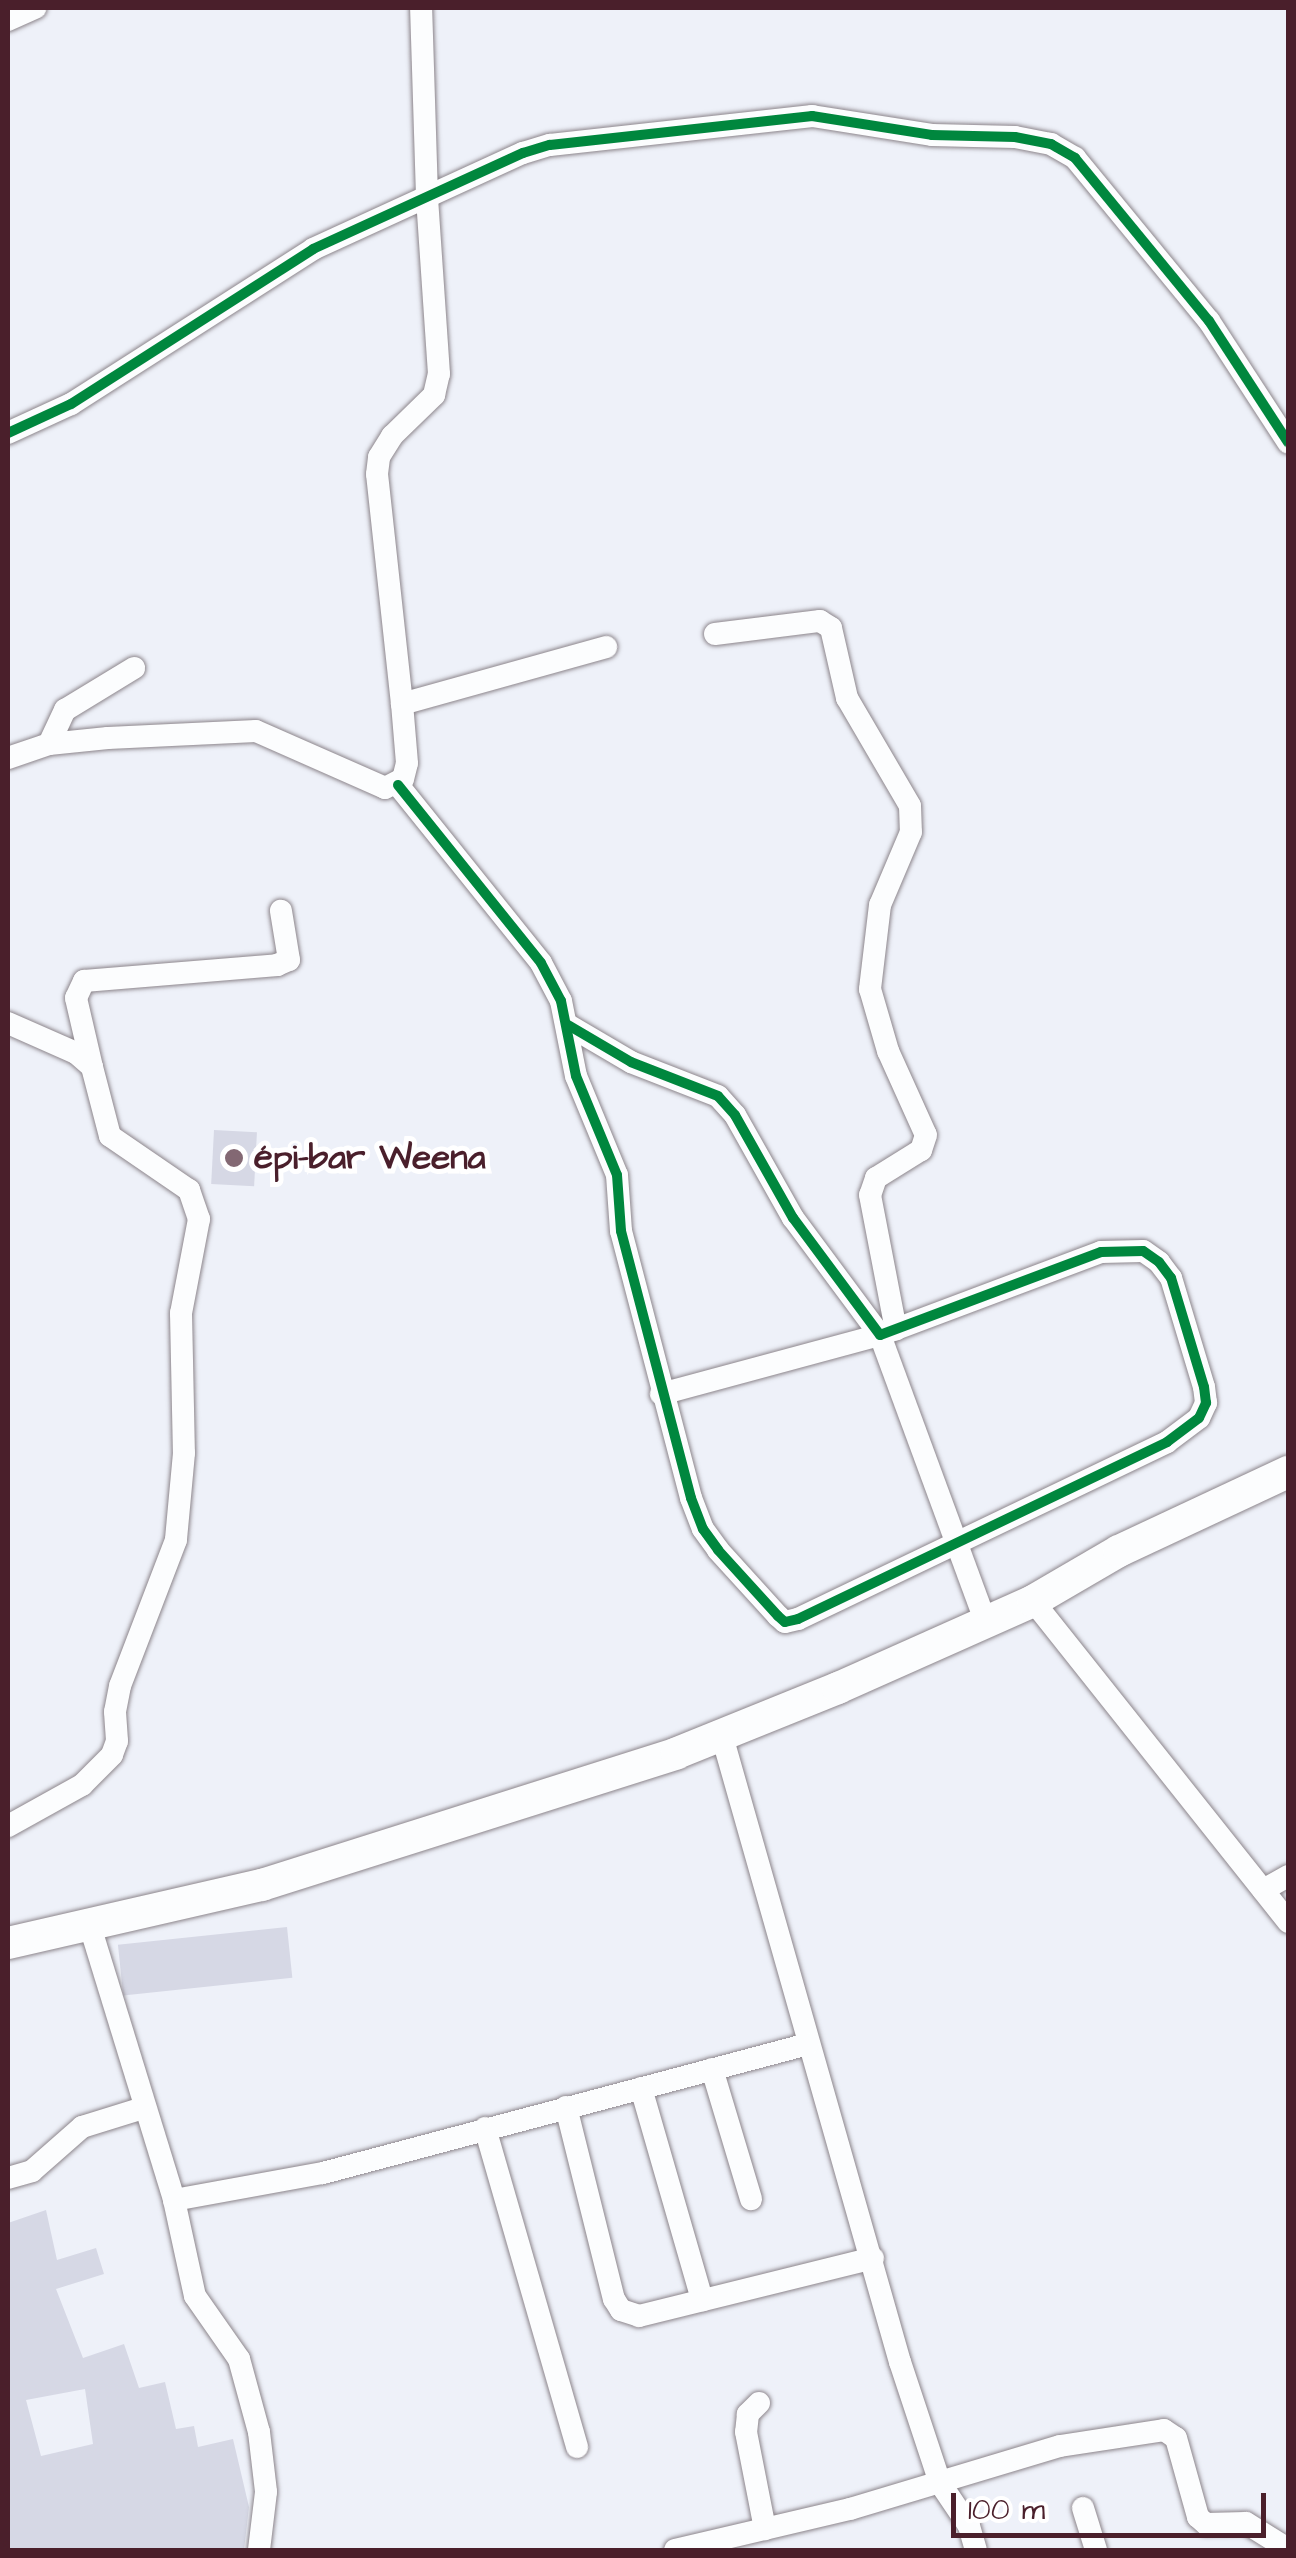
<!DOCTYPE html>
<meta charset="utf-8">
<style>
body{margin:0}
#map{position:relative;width:1296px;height:2558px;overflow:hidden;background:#eef1f9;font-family:"Architects Daughter",sans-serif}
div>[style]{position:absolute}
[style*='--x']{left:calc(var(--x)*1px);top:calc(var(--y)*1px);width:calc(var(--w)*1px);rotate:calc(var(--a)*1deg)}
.building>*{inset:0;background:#d6d8e5;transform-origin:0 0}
.roads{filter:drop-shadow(0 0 2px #8c858b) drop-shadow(0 0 2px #8c858b)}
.minor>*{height:22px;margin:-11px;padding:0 11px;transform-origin:11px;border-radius:11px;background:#fcfdfe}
.secondary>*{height:32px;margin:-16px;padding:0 16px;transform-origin:16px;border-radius:16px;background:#fcfdfe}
.cycleway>*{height:10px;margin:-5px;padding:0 5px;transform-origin:5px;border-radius:5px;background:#00873e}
.dots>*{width:28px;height:28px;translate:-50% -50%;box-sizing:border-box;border:5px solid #fff;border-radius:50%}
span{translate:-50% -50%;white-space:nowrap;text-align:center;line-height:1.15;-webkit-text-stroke:10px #fff;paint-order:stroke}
.poi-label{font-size:35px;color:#4a1f2b;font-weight:700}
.left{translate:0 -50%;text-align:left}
.frame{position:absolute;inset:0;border:10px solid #4a1f2b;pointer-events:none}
.scale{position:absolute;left:951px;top:2493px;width:315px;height:45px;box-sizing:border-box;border:5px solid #4a1f2b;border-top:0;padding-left:12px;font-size:30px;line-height:35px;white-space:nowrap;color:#4a1f2b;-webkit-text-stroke:8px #fff;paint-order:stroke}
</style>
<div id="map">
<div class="building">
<i style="left:214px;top:1130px;width:43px;height:54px;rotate:3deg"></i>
<i style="left:287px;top:1927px;width:51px;height:170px;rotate:84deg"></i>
<i style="clip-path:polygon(evenodd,46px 2210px,57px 2260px,96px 2248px,104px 2274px,56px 2289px,83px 2358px,124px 2344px,139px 2388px,165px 2382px,176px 2429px,194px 2426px,198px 2447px,233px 2439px,249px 2507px,244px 2550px,8px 2550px,8px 2223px,46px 2210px,85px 2389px,93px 2444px,41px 2456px,26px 2400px,85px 2389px)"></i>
</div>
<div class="roads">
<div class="minor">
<i style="--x:8;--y:20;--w:30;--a:-24"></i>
<i style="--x:8;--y:433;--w:69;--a:-24.7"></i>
<i style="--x:71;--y:404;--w:287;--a:-32.6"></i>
<i style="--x:313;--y:249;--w:231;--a:-24.6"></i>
<i style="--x:523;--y:153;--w:28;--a:-17"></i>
<i style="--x:550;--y:145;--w:264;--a:-6.3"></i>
<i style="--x:812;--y:116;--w:121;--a:9"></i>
<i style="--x:932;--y:135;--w:83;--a:1.4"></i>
<i style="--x:1015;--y:137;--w:37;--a:11"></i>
<i style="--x:1051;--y:144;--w:28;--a:30"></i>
<i style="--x:1075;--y:158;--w:211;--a:50.6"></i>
<i style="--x:1209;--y:321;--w:145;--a:56.9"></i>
<i style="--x:715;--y:634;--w:106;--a:-7.1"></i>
<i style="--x:820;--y:621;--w:13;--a:32"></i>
<i style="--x:831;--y:628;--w:72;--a:77.1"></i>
<i style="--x:847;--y:698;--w:125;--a:59.7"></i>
<i style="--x:910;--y:806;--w:26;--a:88"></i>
<i style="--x:911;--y:832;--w:79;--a:113"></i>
<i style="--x:880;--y:905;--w:85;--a:96.8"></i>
<i style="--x:870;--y:989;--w:65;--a:73.8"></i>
<i style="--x:888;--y:1051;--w:92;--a:65.7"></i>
<i style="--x:926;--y:1135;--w:16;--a:108"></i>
<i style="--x:921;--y:1150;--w:53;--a:148.1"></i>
<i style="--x:876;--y:1178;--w:18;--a:109"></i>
<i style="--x:870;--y:1195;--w:137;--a:79.1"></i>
<i style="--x:402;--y:704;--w:212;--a:-15.6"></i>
<i style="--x:49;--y:744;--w:38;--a:-65"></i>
<i style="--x:65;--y:710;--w:81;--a:-31.3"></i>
<i style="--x:8;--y:758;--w:43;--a:-18.9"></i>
<i style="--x:49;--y:744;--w:59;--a:-5.8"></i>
<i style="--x:108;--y:738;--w:148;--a:-2.7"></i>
<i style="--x:256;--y:731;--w:141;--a:23.8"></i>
<i style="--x:385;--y:788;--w:20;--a:-27"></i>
<i style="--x:403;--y:779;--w:16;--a:-76"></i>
<i style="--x:407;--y:763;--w:59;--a:-94.8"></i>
<i style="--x:402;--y:704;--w:231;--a:-96.2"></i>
<i style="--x:377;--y:474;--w:17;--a:-83"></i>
<i style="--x:379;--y:457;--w:25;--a:-58"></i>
<i style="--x:392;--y:436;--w:59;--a:-44.3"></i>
<i style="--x:434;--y:395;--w:22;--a:-77"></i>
<i style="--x:439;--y:374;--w:178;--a:-93.9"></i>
<i style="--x:427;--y:196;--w:188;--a:-91.8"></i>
<i style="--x:398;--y:785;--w:228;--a:51.2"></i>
<i style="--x:541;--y:963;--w:43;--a:62.2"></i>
<i style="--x:561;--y:1001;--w:76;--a:78.7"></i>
<i style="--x:576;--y:1076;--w:107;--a:67.5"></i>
<i style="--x:617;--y:1175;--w:56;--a:85.9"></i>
<i style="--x:621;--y:1231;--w:276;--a:75.3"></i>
<i style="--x:691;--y:1498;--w:33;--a:69"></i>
<i style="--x:703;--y:1529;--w:26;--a:54"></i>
<i style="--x:718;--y:1550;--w:89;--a:47.7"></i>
<i style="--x:778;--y:1616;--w:9;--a:41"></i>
<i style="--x:785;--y:1622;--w:13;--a:-13"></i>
<i style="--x:798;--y:1619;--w:409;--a:-25.6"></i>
<i style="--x:1167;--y:1442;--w:40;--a:-37"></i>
<i style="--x:1199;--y:1418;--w:17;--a:-65"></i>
<i style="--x:1206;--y:1403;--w:16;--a:-97"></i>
<i style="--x:1204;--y:1387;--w:114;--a:-106.8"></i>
<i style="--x:1171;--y:1278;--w:20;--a:-127"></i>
<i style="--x:1159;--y:1262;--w:19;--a:-145"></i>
<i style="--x:1143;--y:1251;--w:42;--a:178.6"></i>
<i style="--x:1101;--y:1252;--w:236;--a:159.4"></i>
<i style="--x:880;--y:1335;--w:146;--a:-126.6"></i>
<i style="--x:793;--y:1218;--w:118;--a:-119.4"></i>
<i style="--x:735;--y:1115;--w:25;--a:-132"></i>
<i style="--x:718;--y:1096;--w:93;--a:-158.7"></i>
<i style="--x:631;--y:1062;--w:73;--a:-149.6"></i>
<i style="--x:8;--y:1023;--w:74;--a:23.8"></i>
<i style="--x:76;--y:1053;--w:21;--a:41"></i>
<i style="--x:92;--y:1067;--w:71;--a:75.4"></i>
<i style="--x:110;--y:1136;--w:96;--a:34.4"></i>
<i style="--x:189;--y:1190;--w:31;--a:71"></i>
<i style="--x:199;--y:1219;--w:96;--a:100.8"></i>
<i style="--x:181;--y:1313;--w:140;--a:88.8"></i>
<i style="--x:184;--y:1453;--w:87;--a:95.3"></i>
<i style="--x:176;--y:1540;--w:156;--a:111"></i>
<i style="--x:120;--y:1686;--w:26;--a:101"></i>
<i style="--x:115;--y:1712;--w:29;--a:86"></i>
<i style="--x:117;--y:1741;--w:15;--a:110"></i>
<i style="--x:112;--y:1755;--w:42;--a:135"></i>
<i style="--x:82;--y:1785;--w:85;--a:151"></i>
<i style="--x:92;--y:1067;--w:71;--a:-103.1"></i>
<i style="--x:76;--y:998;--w:19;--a:-65"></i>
<i style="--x:84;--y:981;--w:194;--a:-4.7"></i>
<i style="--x:277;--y:965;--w:13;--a:-23"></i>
<i style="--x:289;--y:960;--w:50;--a:-99.3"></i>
<i style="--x:661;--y:1394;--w:227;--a:-15.1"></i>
<i style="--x:880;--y:1335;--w:305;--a:69.8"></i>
<i style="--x:1033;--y:1601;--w:410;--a:51.5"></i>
<i style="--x:722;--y:1736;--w:651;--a:74.13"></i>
<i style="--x:900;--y:2362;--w:127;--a:71.7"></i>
<i style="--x:940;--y:2483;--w:52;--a:56"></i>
<i style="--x:969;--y:2526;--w:25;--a:74"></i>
<i style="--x:1263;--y:1890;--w:29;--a:-29"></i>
<i style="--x:89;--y:1923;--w:290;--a:72.9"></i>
<i style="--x:174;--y:2200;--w:98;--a:77.7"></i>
<i style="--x:195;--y:2296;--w:77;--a:55.1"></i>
<i style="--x:239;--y:2359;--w:76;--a:74.7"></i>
<i style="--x:259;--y:2432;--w:60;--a:83.3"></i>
<i style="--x:266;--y:2492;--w:58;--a:96.9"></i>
<i style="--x:712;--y:2069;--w:136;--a:73.3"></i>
<i style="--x:641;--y:2088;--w:221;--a:73.9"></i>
<i style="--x:566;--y:2107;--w:198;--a:76"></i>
<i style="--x:614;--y:2299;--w:13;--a:58"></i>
<i style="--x:621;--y:2310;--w:19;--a:18"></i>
<i style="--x:639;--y:2316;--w:241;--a:-13.9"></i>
<i style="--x:485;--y:2128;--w:332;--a:73.9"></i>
<i style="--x:8;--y:2178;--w:25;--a:-16"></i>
<i style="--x:32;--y:2171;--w:67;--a:-41.3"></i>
<i style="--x:82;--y:2127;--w:64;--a:-17.3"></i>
<i style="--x:174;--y:2200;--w:151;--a:-10.3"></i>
<i style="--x:323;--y:2173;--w:502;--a:-14.89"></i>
<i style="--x:759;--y:2403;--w:16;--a:135"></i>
<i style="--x:748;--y:2414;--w:18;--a:96"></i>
<i style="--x:746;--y:2432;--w:99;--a:78.9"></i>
<i style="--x:1083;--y:2508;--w:44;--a:72.8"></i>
<i style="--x:675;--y:2550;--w:180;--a:-13.2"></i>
<i style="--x:850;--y:2509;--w:219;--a:-16.7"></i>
<i style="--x:1060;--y:2446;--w:105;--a:-8.7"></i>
<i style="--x:1164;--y:2430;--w:14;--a:34"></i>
<i style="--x:1176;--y:2438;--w:82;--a:74.4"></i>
<i style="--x:1198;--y:2517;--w:11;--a:41"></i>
<i style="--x:1206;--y:2524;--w:40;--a:-1.4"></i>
<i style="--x:1246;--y:2523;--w:49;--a:31.8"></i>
</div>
<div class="secondary">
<i style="--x:8;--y:1943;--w:261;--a:-12.9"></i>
<i style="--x:262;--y:1885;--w:435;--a:-17.6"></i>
<i style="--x:677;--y:1753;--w:174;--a:-22"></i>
<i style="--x:838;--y:1688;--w:214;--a:-24"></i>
<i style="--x:1033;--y:1601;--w:99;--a:-30.2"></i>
<i style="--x:1119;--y:1551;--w:187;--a:-25.1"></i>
</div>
</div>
<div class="cycleway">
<i style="--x:8;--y:433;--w:69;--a:-24.7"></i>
<i style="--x:71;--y:404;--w:287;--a:-32.6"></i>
<i style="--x:313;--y:249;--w:231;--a:-24.6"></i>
<i style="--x:523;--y:153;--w:28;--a:-17"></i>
<i style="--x:550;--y:145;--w:264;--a:-6.3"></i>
<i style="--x:812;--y:116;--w:121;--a:9"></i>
<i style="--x:932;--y:135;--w:83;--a:1.4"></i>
<i style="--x:1015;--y:137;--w:37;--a:11"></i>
<i style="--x:1051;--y:144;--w:28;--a:30"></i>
<i style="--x:1075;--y:158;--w:211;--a:50.6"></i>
<i style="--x:1209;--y:321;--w:145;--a:56.9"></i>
<i style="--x:398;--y:785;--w:228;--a:51.2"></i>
<i style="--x:541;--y:963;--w:43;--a:62.2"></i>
<i style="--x:561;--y:1001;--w:76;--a:78.7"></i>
<i style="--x:576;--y:1076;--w:107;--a:67.5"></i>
<i style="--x:617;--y:1175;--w:56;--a:85.9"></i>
<i style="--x:621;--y:1231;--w:276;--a:75.3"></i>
<i style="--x:691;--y:1498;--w:33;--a:69"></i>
<i style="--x:703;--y:1529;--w:26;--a:54"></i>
<i style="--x:718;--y:1550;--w:89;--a:47.7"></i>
<i style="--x:778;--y:1616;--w:9;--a:41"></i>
<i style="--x:785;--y:1622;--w:13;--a:-13"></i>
<i style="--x:798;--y:1619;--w:409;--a:-25.6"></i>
<i style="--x:1167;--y:1442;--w:40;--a:-37"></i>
<i style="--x:1199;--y:1418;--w:17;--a:-65"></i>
<i style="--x:1206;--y:1403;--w:16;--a:-97"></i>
<i style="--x:1204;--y:1387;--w:114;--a:-106.8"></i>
<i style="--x:1171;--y:1278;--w:20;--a:-127"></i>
<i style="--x:1159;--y:1262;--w:19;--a:-145"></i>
<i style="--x:1143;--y:1251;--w:42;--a:178.6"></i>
<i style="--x:1101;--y:1252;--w:236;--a:159.4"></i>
<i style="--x:880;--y:1335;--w:146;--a:-126.6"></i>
<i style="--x:793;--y:1218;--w:118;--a:-119.4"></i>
<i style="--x:735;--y:1115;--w:25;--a:-132"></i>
<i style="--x:718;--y:1096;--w:93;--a:-158.7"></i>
<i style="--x:631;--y:1062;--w:73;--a:-149.6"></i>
</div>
<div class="dots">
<i style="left:234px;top:1158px;background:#836873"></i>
</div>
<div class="poi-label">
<span class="left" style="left:254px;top:1158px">épi-bar Weena</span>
</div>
<div class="frame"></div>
<div class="scale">100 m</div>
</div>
